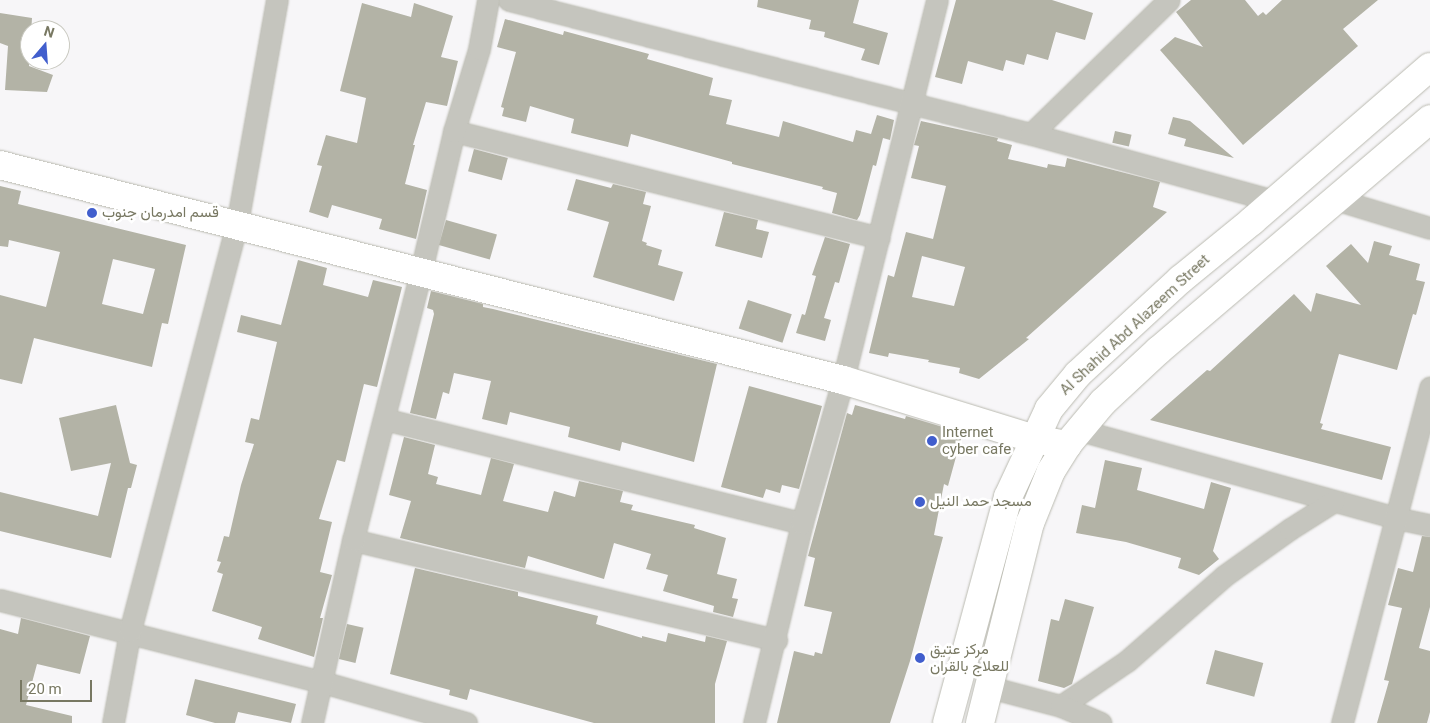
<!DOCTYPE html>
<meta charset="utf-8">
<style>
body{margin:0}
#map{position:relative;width:1430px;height:723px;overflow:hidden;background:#f7f6f8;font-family:Roboto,Vazirmatn,sans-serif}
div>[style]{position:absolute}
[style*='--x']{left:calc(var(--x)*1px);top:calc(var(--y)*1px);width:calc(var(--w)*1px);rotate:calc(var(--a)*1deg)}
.building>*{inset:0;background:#b3b3a6;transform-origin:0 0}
.roads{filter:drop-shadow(0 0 1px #babab0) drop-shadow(0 0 1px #babab0)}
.street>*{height:21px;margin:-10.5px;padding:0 10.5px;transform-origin:10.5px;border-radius:10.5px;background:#c5c5be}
.secondary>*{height:28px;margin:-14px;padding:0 14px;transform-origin:14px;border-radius:14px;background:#fff}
.dots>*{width:14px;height:14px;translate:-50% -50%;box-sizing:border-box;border:2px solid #fff;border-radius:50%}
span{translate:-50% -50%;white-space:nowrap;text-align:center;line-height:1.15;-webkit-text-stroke:5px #fff;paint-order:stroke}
.poi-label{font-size:15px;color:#787862}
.left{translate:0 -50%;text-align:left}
.street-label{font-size:15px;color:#787862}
.north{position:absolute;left:20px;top:20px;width:50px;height:50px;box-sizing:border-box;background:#fff;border:1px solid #c9c9c0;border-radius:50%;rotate:18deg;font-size:14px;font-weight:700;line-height:20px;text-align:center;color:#787862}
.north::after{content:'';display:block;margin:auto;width:18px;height:22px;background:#415ecd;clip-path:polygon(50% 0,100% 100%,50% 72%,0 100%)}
.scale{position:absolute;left:20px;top:680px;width:72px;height:22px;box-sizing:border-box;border:2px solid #787862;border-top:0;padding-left:6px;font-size:15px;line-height:18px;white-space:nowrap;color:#787862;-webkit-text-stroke:4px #fff;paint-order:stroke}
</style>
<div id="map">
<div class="building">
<i style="clip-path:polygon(758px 0,859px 0,853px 23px,888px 33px,879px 65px,861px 60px,865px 49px,824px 37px,825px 32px,809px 29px,811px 20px,757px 7px)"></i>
<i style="clip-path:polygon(956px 0,1052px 0,1093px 13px,1085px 40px,1056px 32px,1048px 60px,1027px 54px,1024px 65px,1006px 60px,1003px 71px,968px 61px,962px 84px,935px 77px)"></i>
<i style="clip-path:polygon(1191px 0,1245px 0,1258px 16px,1263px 12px,1266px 15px,1282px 0,1378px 0,1343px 29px,1358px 46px,1243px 145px,1160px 50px,1175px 37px,1203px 47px,1176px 12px)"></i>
<i style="clip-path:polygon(362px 3px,411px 17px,414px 3px,453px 16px,441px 57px,458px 61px,447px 106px,426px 102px,413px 145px,415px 145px,405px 184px,427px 190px,416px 239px,379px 229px,382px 219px,332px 205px,328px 218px,309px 212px,322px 166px,317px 165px,326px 135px,357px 143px,366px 98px,340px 91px)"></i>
<i style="clip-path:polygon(0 13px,32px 18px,29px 66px,53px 75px,47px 92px,5px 90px,8px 46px,0 43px)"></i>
<i style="clip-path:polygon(505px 19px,563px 35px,564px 31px,649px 54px,647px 59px,713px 78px,709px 95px,732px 100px,726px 124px,779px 137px,783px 121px,853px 142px,856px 130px,871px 134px,877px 115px,894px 120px,890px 140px,883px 138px,876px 166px,873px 165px,860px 215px,857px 220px,832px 213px,837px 193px,822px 189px,823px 187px,732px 164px,732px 162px,631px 134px,628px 147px,571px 133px,574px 119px,530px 106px,526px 122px,502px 116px,504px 108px,501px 107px,516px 52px,497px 47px)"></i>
<i style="clip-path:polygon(1173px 117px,1190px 121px,1234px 158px,1184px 146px,1186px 139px,1168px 134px)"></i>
<i style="clip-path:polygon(evenodd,921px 121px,998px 138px,997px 141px,1012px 145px,1008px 159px,1047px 168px,1048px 164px,1065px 167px,1067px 158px,1160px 182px,1153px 207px,1167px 212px,1026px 338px,1029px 339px,979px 379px,959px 373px,960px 368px,928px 362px,929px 360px,889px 353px,888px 357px,869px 353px,888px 275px,894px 277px,906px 232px,933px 239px,946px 186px,911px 178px,919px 146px,914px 145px,921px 121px,922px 256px,965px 267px,954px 306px,912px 297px,922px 256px)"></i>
<i style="left:1115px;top:131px;width:17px;height:12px;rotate:13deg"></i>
<i style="left:474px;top:149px;width:35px;height:23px;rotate:15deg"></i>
<i style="clip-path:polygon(576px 179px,611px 188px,613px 184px,646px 192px,643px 204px,651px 206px,642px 241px,647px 243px,646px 245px,662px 250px,658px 265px,683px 272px,674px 301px,593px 277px,609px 222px,567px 210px)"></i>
<i style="clip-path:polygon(evenodd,0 186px,21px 191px,18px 204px,186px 245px,168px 324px,162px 323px,152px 367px,34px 338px,22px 384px,0 379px,0 295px,46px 307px,60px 252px,9px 240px,8px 247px,0 246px,0 186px,113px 259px,155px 269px,143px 314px,102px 304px,113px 259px)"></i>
<i style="clip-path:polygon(724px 212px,758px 220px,756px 229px,769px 232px,762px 258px,715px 246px)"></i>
<i style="left:446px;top:220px;width:53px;height:26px;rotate:16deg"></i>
<i style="clip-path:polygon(825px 237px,850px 244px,839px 283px,835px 282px,824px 318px,831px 320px,825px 341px,796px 333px,802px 314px,805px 315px,816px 276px,812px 275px)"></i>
<i style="clip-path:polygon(1374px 241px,1392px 246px,1389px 255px,1420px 264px,1416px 280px,1425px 282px,1416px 315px,1413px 314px,1397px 370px,1339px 354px,1320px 423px,1323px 424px,1321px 429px,1391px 447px,1382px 480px,1150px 420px,1207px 370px,1210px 371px,1294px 294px,1311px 312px,1316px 293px,1361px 305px,1326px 266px,1351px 244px,1368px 263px)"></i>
<i style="clip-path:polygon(298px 260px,327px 268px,323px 285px,368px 297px,373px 280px,402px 287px,377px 387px,364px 384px,345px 462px,337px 460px,319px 519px,332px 522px,320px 572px,332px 575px,320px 618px,323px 618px,314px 657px,258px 639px,262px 627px,212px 611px,223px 574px,217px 572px,221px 562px,217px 561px,224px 536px,229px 537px,241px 485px,254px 444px,245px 442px,251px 418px,259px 420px,277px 342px,237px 332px,241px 315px,281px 325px)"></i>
<i style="clip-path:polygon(431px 291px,483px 304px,483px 307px,493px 309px,717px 364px,694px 462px,622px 442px,620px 451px,568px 437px,570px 427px,510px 412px,507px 425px,482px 419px,491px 381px,454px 373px,449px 394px,443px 392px,436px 419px,410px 413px,434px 314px,433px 310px,427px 308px)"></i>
<i style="left:748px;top:300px;width:46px;height:30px;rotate:18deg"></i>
<i style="clip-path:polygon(749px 386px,822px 406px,799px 489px,782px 485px,780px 493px,766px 489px,763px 498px,721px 487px)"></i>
<i style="clip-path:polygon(116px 405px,130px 463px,137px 465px,131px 488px,128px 488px,111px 558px,0 531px,0 492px,98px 516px,111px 463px,71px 471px,59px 418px)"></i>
<i style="clip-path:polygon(855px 405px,905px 419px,906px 416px,953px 430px,952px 433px,962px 435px,948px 486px,944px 484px,934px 535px,943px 537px,910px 661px,890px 723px,777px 723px,794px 651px,814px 656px,815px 652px,822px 654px,832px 612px,804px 606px,815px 558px,808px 556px,847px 413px,852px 415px)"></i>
<i style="clip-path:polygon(404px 437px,435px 445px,428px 474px,438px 477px,436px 484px,481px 495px,491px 458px,514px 464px,503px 501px,548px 512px,554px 491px,575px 497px,579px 481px,623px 491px,620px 502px,633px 505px,631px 510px,695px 525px,694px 528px,726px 538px,717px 574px,737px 579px,732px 598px,738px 599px,733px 617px,713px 612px,714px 606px,663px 591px,668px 575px,646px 569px,651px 554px,614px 543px,604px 579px,528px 556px,525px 568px,400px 538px,411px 501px,389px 495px)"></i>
<i style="clip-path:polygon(1105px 460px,1142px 468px,1137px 490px,1204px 509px,1211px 482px,1231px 488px,1213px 551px,1219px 559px,1199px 575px,1178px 568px,1181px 558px,1126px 542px,1076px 533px,1082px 505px,1095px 508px)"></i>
<i style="clip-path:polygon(1422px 536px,1430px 537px,1430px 607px,1419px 648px,1430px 651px,1430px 712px,1427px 723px,1377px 723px,1389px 681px,1384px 680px,1402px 608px,1388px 605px,1398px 568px,1413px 572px)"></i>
<i style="clip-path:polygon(415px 568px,518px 592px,518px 596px,598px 616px,596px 624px,642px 638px,642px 636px,666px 642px,668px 633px,705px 642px,706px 636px,727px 641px,715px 684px,715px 723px,594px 723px,470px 689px,467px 700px,449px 695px,450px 690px,390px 674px)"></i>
<i style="clip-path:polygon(1065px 599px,1094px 607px,1075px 674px,1072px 684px,1064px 688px,1038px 681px,1051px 619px,1059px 621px)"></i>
<i style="clip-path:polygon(21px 618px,90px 636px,80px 674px,37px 664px,26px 705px,72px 716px,72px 723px,0 723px,0 629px,18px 634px)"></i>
<i style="left:347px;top:624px;width:17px;height:36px;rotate:13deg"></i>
<i style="left:1215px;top:650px;width:50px;height:35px;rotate:15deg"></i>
<i style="clip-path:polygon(195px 679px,296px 704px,291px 723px,238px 712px,235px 723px,215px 723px,186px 715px)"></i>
</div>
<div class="roads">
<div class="street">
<i style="--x:509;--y:0;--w:539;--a:14.4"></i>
<i style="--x:1031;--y:134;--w:252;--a:15.4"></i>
<i style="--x:454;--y:131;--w:438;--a:14.1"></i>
<i style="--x:1031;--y:134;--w:192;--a:-44.2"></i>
<i style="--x:1338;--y:200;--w:96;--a:16.9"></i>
<i style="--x:384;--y:419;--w:431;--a:14"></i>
<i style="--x:1079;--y:430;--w:329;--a:15.5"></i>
<i style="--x:1396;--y:518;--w:35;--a:12"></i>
<i style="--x:353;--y:540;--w:435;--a:13.3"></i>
<i style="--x:0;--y:600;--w:332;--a:14.3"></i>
<i style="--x:322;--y:682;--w:150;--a:15.9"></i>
<i style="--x:989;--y:687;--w:74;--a:14.8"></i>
<i style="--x:1061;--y:706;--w:80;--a:-34.3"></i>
<i style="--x:1127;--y:661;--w:129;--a:-41.2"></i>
<i style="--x:1224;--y:576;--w:81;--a:-35.5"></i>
<i style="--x:1290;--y:529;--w:52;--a:-32.5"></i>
<i style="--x:1061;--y:706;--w:43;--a:23"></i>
<i style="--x:113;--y:723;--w:94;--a:-79.5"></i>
<i style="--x:130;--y:631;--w:421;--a:-75.3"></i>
<i style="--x:237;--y:224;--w:228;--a:-79.9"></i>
<i style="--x:312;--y:723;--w:188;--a:-77.4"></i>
<i style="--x:353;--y:540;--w:277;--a:-75.8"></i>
<i style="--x:421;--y:271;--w:144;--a:-76.7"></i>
<i style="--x:454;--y:131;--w:86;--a:-73"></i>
<i style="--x:479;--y:49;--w:50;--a:-79.6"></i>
<i style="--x:754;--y:723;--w:206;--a:-76.5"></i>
<i style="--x:802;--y:523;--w:149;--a:-74"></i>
<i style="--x:843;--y:380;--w:391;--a:-76.1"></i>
<i style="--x:1342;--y:723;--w:347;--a:-75.3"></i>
</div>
<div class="secondary">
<i style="--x:0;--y:165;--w:870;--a:14.31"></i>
<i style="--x:843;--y:380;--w:201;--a:17.1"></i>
<i style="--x:1035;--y:439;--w:33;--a:11"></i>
<i style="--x:947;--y:723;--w:234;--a:-74.9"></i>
<i style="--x:1008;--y:497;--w:97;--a:-65"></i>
<i style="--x:1049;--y:409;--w:45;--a:-50.4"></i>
<i style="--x:1078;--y:374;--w:140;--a:-42.7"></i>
<i style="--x:1181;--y:279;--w:92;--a:-39.2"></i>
<i style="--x:1252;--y:221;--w:235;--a:-40.9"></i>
<i style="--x:980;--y:723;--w:206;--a:-76"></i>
<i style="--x:1030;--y:523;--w:56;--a:-68"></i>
<i style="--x:1051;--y:471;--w:31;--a:-58"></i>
<i style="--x:1067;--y:445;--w:56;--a:-50.1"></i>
<i style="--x:1103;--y:402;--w:76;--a:-42.9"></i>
<i style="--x:1159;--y:350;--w:356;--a:-40.4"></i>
</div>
</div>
<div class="dots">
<i style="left:92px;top:213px;background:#415ecd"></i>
<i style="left:932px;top:441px;background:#415ecd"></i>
<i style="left:920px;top:502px;background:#415ecd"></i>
<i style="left:920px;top:658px;background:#415ecd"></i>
</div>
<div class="poi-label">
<span class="left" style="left:102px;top:213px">قسم امدرمان جنوب</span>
<span class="left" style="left:942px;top:441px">Internet<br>cyber cafe</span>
<span class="left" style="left:930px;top:502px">مسجد حمد النيل</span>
<span class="left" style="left:930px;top:658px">مركز عتيق<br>للعلاج بالقران</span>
</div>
<div class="street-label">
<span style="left:1135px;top:325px;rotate:-43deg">Al Shahid Abd Alazeem Street</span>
</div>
<div class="north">N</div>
<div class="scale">20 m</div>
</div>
